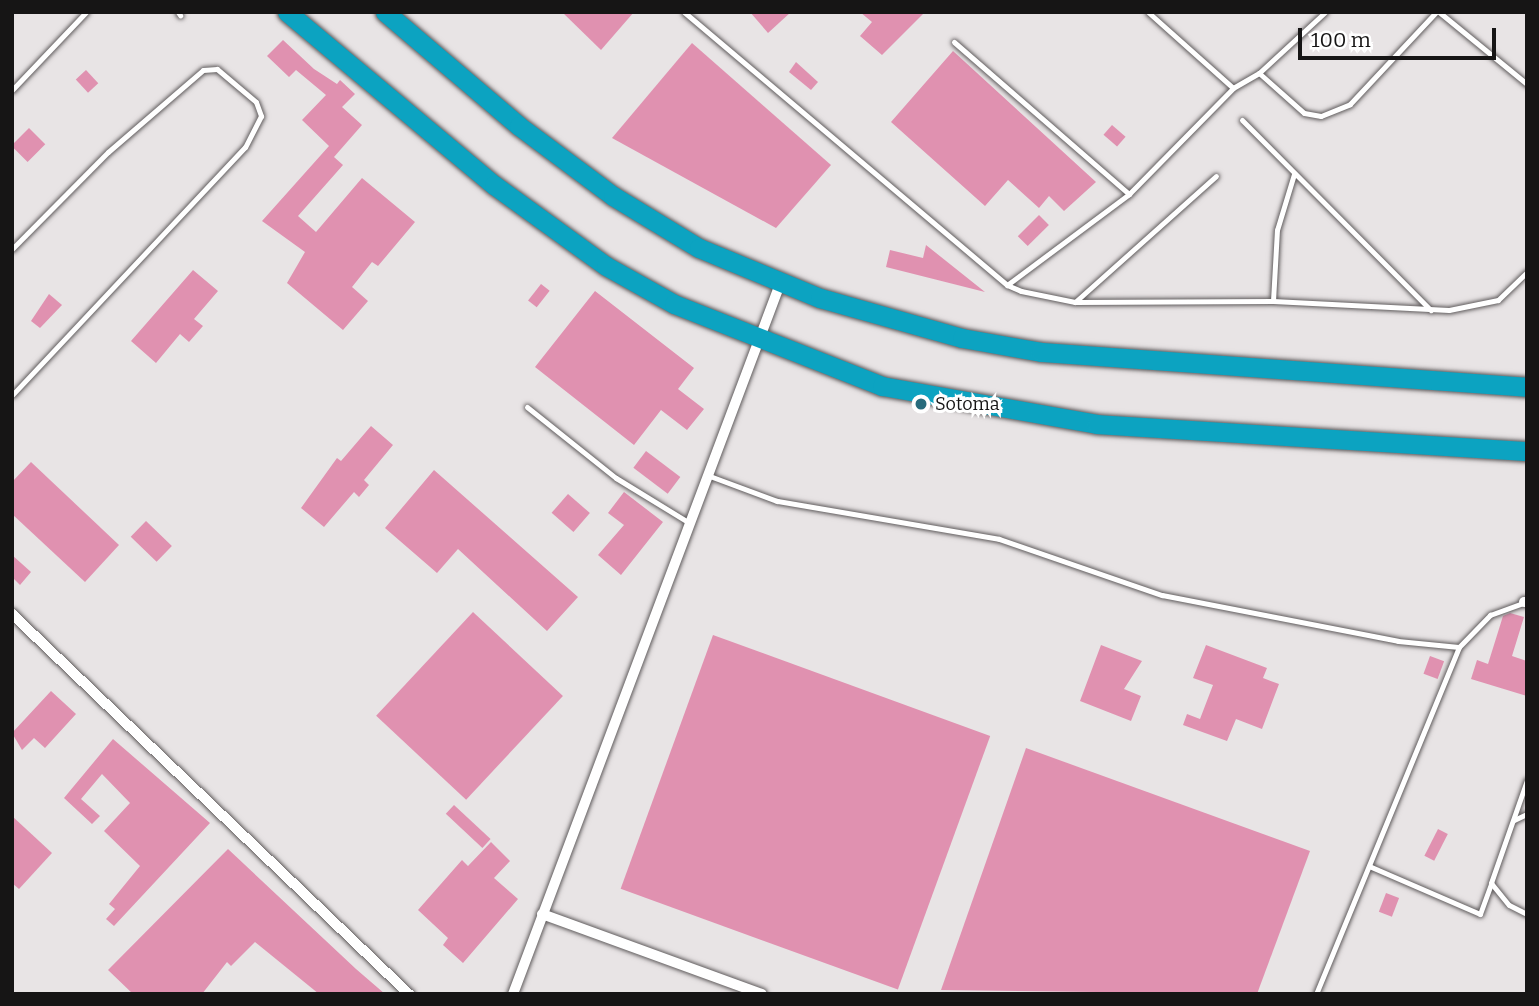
<!DOCTYPE html>
<style>
body{margin:0}
#map{position:relative;width:1539px;height:1006px;overflow:hidden;background:#e8e4e5;font-family:Bitter,serif}
div>[style]{position:absolute}
[style*='--x']{left:calc(var(--x)*1px);top:calc(var(--y)*1px);width:calc(var(--w)*1px);rotate:calc(var(--a)*1deg)}
.building>*{inset:0;background:#e091b0;transform-origin:0 0}
.roads{filter:drop-shadow(0 0 2px #605c5d) drop-shadow(0 0 2px #605c5d)}
.lane>*{height:5px;margin:-2.5px;padding:0 2.5px;transform-origin:2.5px;border-radius:2.5px;background:#fff}
.street>*{height:10px;margin:-5px;padding:0 5px;transform-origin:5px;border-radius:5px;background:#fff}
.highway>*{height:19px;margin:-9.5px;padding:0 9.5px;transform-origin:9.5px;border-radius:9.5px;background:#0ca3c1}
.dots>*{width:19px;height:19px;translate:-50% -50%;box-sizing:border-box;border:4px solid #fff;border-radius:50%}
span{translate:-50% -50%;white-space:nowrap;text-align:center;line-height:1.15;-webkit-text-stroke:6px #fff;paint-order:stroke}
.poi-label{font-size:18px;color:#161515}
.left{translate:0 -50%;text-align:left}
.frame{position:absolute;inset:0;border:14px solid #161515;pointer-events:none}
.scale{position:absolute;left:1298px;top:28px;width:198px;height:32px;box-sizing:border-box;border:4px solid #161515;border-top:0;padding-left:9px;font-size:21px;line-height:24px;white-space:nowrap;color:#161515;-webkit-text-stroke:5px #fff;paint-order:stroke}
</style>
<div id="map">
<div class="building">
<i style="clip-path:polygon(562px 12px,634px 12px,601px 50px)"></i>
<i style="clip-path:polygon(750px 12px,791px 12px,768px 33px)"></i>
<i style="clip-path:polygon(860px 12px,925px 12px,882px 55px,860px 36px,872px 22px)"></i>
<i style="clip-path:polygon(283px 40px,314px 69px,337px 84px,340px 80px,355px 94px,342px 107px,362px 125px,334px 157px,343px 165px,298px 216px,316px 232px,362px 178px,415px 222px,378px 266px,372px 262px,352px 287px,368px 301px,343px 330px,287px 283px,305px 252px,262px 221px,329px 146px,302px 120px,326px 95px,296px 70px,289px 77px,267px 56px)"></i>
<i style="clip-path:polygon(692px 43px,831px 165px,776px 228px,612px 138px)"></i>
<i style="clip-path:polygon(953px 51px,1096px 182px,1064px 211px,1049px 196px,1039px 208px,1008px 180px,985px 206px,891px 122px)"></i>
<i style="clip-path:polygon(796px 62px,818px 82px,811px 90px,789px 72px)"></i>
<i style="left:86px;top:70px;width:18px;height:14px;rotate:47deg"></i>
<i style="left:1112px;top:125px;width:18px;height:13px;rotate:41deg"></i>
<i style="left:29px;top:128px;width:23px;height:25px;rotate:45deg"></i>
<i style="left:1039px;top:215px;width:14px;height:30px;rotate:45deg"></i>
<i style="clip-path:polygon(926px 245px,985px 292px,886px 267px,890px 250px,923px 258px)"></i>
<i style="clip-path:polygon(193px 270px,218px 291px,194px 319px,203px 326px,189px 342px,180px 334px,156px 363px,131px 341px)"></i>
<i style="left:541px;top:284px;width:11px;height:21px;rotate:38deg"></i>
<i style="clip-path:polygon(595px 291px,694px 368px,678px 389px,704px 409px,687px 430px,661px 410px,634px 445px,535px 367px)"></i>
<i style="clip-path:polygon(49px 294px,62px 305px,40px 328px,31px 321px)"></i>
<i style="clip-path:polygon(371px 426px,393px 445px,364px 480px,369px 485px,359px 497px,354px 492px,324px 527px,301px 508px,337px 458px,341px 461px)"></i>
<i style="left:646px;top:451px;width:43px;height:21px;rotate:37deg"></i>
<i style="clip-path:polygon(31px 462px,119px 545px,85px 582px,12px 514px,12px 482px)"></i>
<i style="clip-path:polygon(434px 470px,578px 597px,547px 631px,458px 549px,437px 573px,385px 528px)"></i>
<i style="clip-path:polygon(624px 492px,663px 522px,621px 575px,598px 555px,624px 525px,608px 513px)"></i>
<i style="left:568px;top:494px;width:29px;height:25px;rotate:41deg"></i>
<i style="left:146px;top:521px;width:36px;height:22px;rotate:44deg"></i>
<i style="clip-path:polygon(12px 555px,31px 572px,20px 585px,12px 577px)"></i>
<i style="left:473px;top:612px;width:123px;height:142px;rotate:43deg"></i>
<i style="clip-path:polygon(1510px 613px,1524px 617px,1512px 656px,1527px 661px,1527px 696px,1471px 679px,1477px 660px,1488px 664px,1503px 616px)"></i>
<i style="left:713px;top:635px;width:295px;height:270px;rotate:20deg"></i>
<i style="clip-path:polygon(1101px 645px,1142px 661px,1124px 689px,1141px 696px,1131px 721px,1080px 701px)"></i>
<i style="clip-path:polygon(1206px 645px,1267px 668px,1263px 678px,1279px 684px,1262px 729px,1236px 719px,1227px 741px,1183px 725px,1187px 714px,1200px 719px,1213px 685px,1193px 678px)"></i>
<i style="left:1430px;top:656px;width:15px;height:19px;rotate:20deg"></i>
<i style="clip-path:polygon(51px 691px,76px 714px,45px 748px,34px 738px,22px 750px,12px 733px)"></i>
<i style="clip-path:polygon(113px 739px,210px 823px,114px 926px,106px 919px,115px 909px,109px 904px,140px 866px,104px 831px,130px 803px,102px 774px,81px 799px,100px 816px,92px 824px,64px 798px)"></i>
<i style="clip-path:polygon(1026px 748px,1310px 851px,1257px 994px,941px 990px)"></i>
<i style="left:454px;top:805px;width:50px;height:12px;rotate:43deg"></i>
<i style="clip-path:polygon(12px 816px,52px 853px,19px 889px,12px 883px)"></i>
<i style="left:1438px;top:829px;width:11px;height:30px;rotate:27deg"></i>
<i style="clip-path:polygon(491px 842px,510px 861px,494px 878px,518px 899px,463px 963px,443px 945px,448px 938px,418px 910px,462px 860px,468px 866px)"></i>
<i style="clip-path:polygon(228px 849px,356px 969px,385px 994px,319px 994px,255px 942px,231px 966px,227px 962px,202px 994px,133px 994px,108px 970px)"></i>
<i style="left:1386px;top:893px;width:14px;height:20px;rotate:21deg"></i>
</div>
<div class="roads">
<div class="lane">
<i style="--x:178;--y:12;--w:4;--a:56"></i>
<i style="--x:684;--y:12;--w:423;--a:40.2"></i>
<i style="--x:1007;--y:285;--w:15;--a:23"></i>
<i style="--x:1021;--y:291;--w:55;--a:11.5"></i>
<i style="--x:1075;--y:302;--w:198;--a:-0.3"></i>
<i style="--x:1273;--y:301;--w:176;--a:2.9"></i>
<i style="--x:1449;--y:310;--w:50;--a:-11.5"></i>
<i style="--x:1498;--y:300;--w:40;--a:-44"></i>
<i style="--x:1148;--y:12;--w:114;--a:41.8"></i>
<i style="--x:1439;--y:12;--w:114;--a:39.3"></i>
<i style="--x:954;--y:42;--w:232;--a:41"></i>
<i style="--x:1259;--y:73;--w:60;--a:41.6"></i>
<i style="--x:1304;--y:113;--w:17;--a:10"></i>
<i style="--x:1321;--y:116;--w:31;--a:-22"></i>
<i style="--x:1350;--y:104;--w:126;--a:-46.9"></i>
<i style="--x:12;--y:90;--w:108;--a:-46.5"></i>
<i style="--x:1242;--y:120;--w:268;--a:45.2"></i>
<i style="--x:12;--y:249;--w:136;--a:-45.3"></i>
<i style="--x:108;--y:152;--w:125;--a:-40.8"></i>
<i style="--x:203;--y:70;--w:14;--a:-4"></i>
<i style="--x:217;--y:69;--w:51;--a:40.2"></i>
<i style="--x:256;--y:102;--w:15;--a:70"></i>
<i style="--x:261;--y:116;--w:35;--a:117"></i>
<i style="--x:245;--y:147;--w:340;--a:133.2"></i>
<i style="--x:1007;--y:285;--w:152;--a:-36.7"></i>
<i style="--x:1129;--y:194;--w:148;--a:-45.5"></i>
<i style="--x:1233;--y:88;--w:30;--a:-30"></i>
<i style="--x:1259;--y:73;--w:90;--a:-42.7"></i>
<i style="--x:1273;--y:301;--w:71;--a:-86.8"></i>
<i style="--x:1277;--y:230;--w:59;--a:-73.1"></i>
<i style="--x:1075;--y:302;--w:189;--a:-41.8"></i>
<i style="--x:527;--y:407;--w:114;--a:38.6"></i>
<i style="--x:616;--y:478;--w:84;--a:31.4"></i>
<i style="--x:707;--y:475;--w:75;--a:20.4"></i>
<i style="--x:777;--y:501;--w:225;--a:9.7"></i>
<i style="--x:999;--y:539;--w:172;--a:19"></i>
<i style="--x:1162;--y:595;--w:240;--a:11"></i>
<i style="--x:1398;--y:641;--w:61;--a:5.6"></i>
<i style="--x:1527;--y:780;--w:109;--a:109.3"></i>
<i style="--x:1491;--y:883;--w:28;--a:51"></i>
<i style="--x:1509;--y:905;--w:20;--a:27"></i>
<i style="--x:1514;--y:820;--w:14;--a:-25"></i>
<i style="--x:1369;--y:866;--w:121;--a:23.4"></i>
<i style="--x:1480;--y:914;--w:33;--a:-70"></i>
<i style="--x:1316;--y:994;--w:375;--a:-67.6"></i>
<i style="--x:1459;--y:647;--w:45;--a:-45.9"></i>
<i style="--x:1490;--y:615;--w:37;--a:-20"></i>
</div>
<div class="street">
<i style="--x:1524;--y:602;--w:3;--a:0"></i>
<i style="--x:12;--y:614;--w:550;--a:43.75"></i>
<i style="--x:542;--y:914;--w:234;--a:20"></i>
<i style="--x:513;--y:994;--w:759;--a:-69.39"></i>
</div>
<div class="highway">
<i style="--x:287;--y:12;--w:270;--a:39.9"></i>
<i style="--x:494;--y:185;--w:138;--a:35.9"></i>
<i style="--x:606;--y:266;--w:78;--a:29.2"></i>
<i style="--x:674;--y:304;--w:224;--a:21.5"></i>
<i style="--x:882;--y:386;--w:218;--a:10"></i>
<i style="--x:1097;--y:424;--w:431;--a:3.6"></i>
<i style="--x:385;--y:12;--w:176;--a:40.4"></i>
<i style="--x:519;--y:126;--w:117;--a:36.7"></i>
<i style="--x:613;--y:196;--w:100;--a:31.2"></i>
<i style="--x:699;--y:248;--w:131;--a:22.5"></i>
<i style="--x:820;--y:298;--w:148;--a:15.7"></i>
<i style="--x:962;--y:338;--w:80;--a:10"></i>
<i style="--x:1041;--y:352;--w:487;--a:4.1"></i>
</div>
</div>
<div class="dots">
<i style="left:921px;top:404px;background:#276b7c"></i>
</div>
<div class="poi-label">
<span class="left" style="left:935px;top:404px">Sotoma</span>
</div>
<div class="frame"></div>
<div class="scale">100 m</div>
</div>
